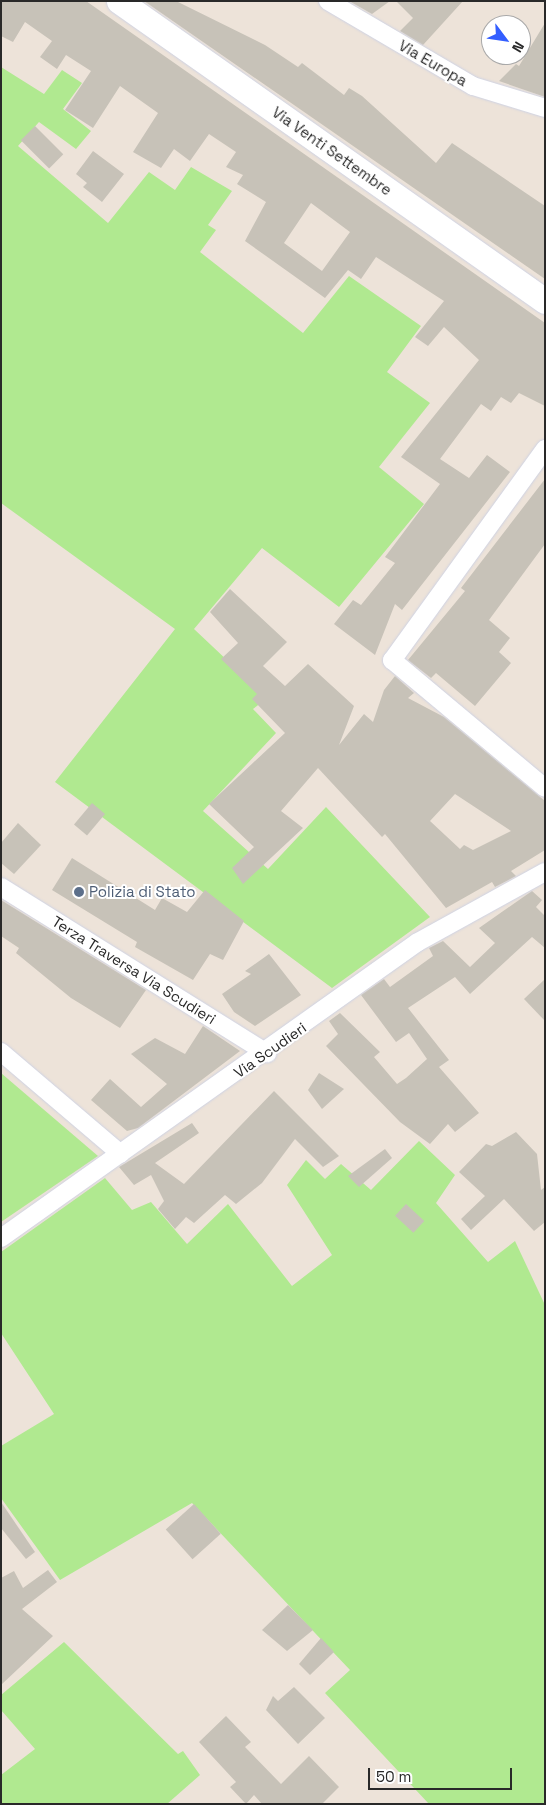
<!DOCTYPE html>
<style>
body{margin:0}
#map{position:relative;width:546px;height:1805px;overflow:hidden;background:#ede3d9;font-family:"Space Grotesk",sans-serif}
div>[style]{position:absolute}
[style*='--x']{left:calc(var(--x)*1px);top:calc(var(--y)*1px);width:calc(var(--w)*1px);rotate:calc(var(--a)*1deg)}
.green>*{inset:0;background:#b0e990}
.building>*{inset:0;background:#c7c2b8;transform-origin:0 0}
.roads{filter:drop-shadow(0 0 1px #ced2e3) drop-shadow(0 0 1px #ced2e3)}
.minor>*{height:18px;margin:-9px;padding:0 9px;transform-origin:9px;border-radius:9px;background:#fff}
.secondary>*{height:25px;margin:-12.5px;padding:0 12.5px;transform-origin:12.5px;border-radius:12.5px;background:#fff}
.dots>*{width:14px;height:14px;translate:-50% -50%;box-sizing:border-box;border:2px solid #fff;border-radius:50%}
span{translate:-50% -50%;white-space:nowrap;text-align:center;line-height:1.15;-webkit-text-stroke:4px #fff;paint-order:stroke}
.street-label{font-size:15px;color:#292929}
.service-label{font-size:15px;color:#4e5e75}
.left{translate:0 -50%;text-align:left}
.frame{position:absolute;inset:0;border:2px solid #292929;pointer-events:none}
.north{position:absolute;left:481px;top:15px;width:50px;height:50px;box-sizing:border-box;background:#fff;border:1px solid #a9a9a9;border-radius:50%;rotate:121deg;font-size:14px;font-weight:700;line-height:20px;text-align:center;color:#292929}
.north::after{content:'';display:block;margin:auto;width:18px;height:22px;background:#335eff;clip-path:polygon(50% 0,100% 100%,50% 72%,0 100%)}
.scale{position:absolute;left:368px;top:1768px;width:144px;height:22px;box-sizing:border-box;border:2px solid #292929;border-top:0;padding-left:6px;font-size:15px;line-height:18px;white-space:nowrap;color:#292929;-webkit-text-stroke:4px #fff;paint-order:stroke}
</style>
<div id="map">
<div class="green">
<i style="clip-path:polygon(1px 67px,44px 94px,62px 70px,82px 83px,63px 109px,91px 131px,76px 149px,39px 122px,18px 146px,108px 223px,149px 172px,175px 190px,191px 167px,232px 191px,208px 225px,216px 230px,200px 252px,303px 333px,349px 276px,421px 326px,387px 372px,430px 403px,379px 467px,424px 504px,339px 607px,262px 548px,194px 629px,267px 698px,253px 709px,276px 733px,203px 811px,268px 869px,326px 807px,430px 917px,332px 988px,55px 782px,175px 629px,1px 503px)"></i>
<i style="clip-path:polygon(1px 1073px,98px 1156px,1px 1222px)"></i>
<i style="clip-path:polygon(419px 1141px,455px 1175px,436px 1203px,488px 1262px,515px 1241px,545px 1305px,545px 1804px,429px 1804px,325px 1693px,350px 1670px,192px 1503px,60px 1580px,1px 1498px,1px 1446px,54px 1414px,1px 1333px,1px 1252px,105px 1178px,132px 1210px,151px 1202px,187px 1244px,228px 1204px,292px 1286px,332px 1255px,287px 1185px,306px 1160px,325px 1179px,341px 1164px,371px 1190px)"></i>
<i style="clip-path:polygon(64px 1642px,178px 1754px,183px 1751px,200px 1775px,167px 1804px,1px 1804px,1px 1775px,35px 1749px,1px 1710px,1px 1695px)"></i>
</div>
<div class="building">
<i style="clip-path:polygon(evenodd,1px 1px,86px 1px,545px 323px,545px 406px,519px 393px,511px 403px,501px 397px,491px 411px,481px 404px,440px 459px,469px 478px,487px 455px,510px 472px,402px 610px,395px 604px,375px 655px,334px 624px,353px 600px,361px 605px,395px 563px,385px 557px,440px 484px,401px 457px,479px 360px,444px 327px,428px 346px,415px 337px,444px 301px,376px 257px,361px 279px,348px 270px,325px 298px,245px 241px,266px 202px,237px 184px,243px 175px,226px 167px,236px 152px,209px 134px,190px 161px,174px 149px,161px 168px,133px 152px,158px 113px,120px 86px,93px 128px,65px 110px,91px 71px,66px 55px,57px 69px,40px 57px,52px 41px,25px 22px,13px 42px,1px 36px,1px 1px,311px 203px,350px 232px,322px 271px,284px 243px,311px 203px)"></i>
<i style="clip-path:polygon(144px 1px,176px 1px,265px 45px,298px 67px,302px 63px,344px 95px,349px 88px,362px 96px,436px 163px,452px 143px,545px 206px,545px 279px)"></i>
<i style="clip-path:polygon(349px 1px,390px 1px,372px 14px)"></i>
<i style="clip-path:polygon(396px 1px,463px 1px,423px 45px,400px 31px,413px 18px)"></i>
<i style="clip-path:polygon(545px 23px,545px 97px,499px 81px,516px 64px,519px 66px)"></i>
<i style="left:35px;top:126px;width:40px;height:20px;rotate:45deg"></i>
<i style="clip-path:polygon(93px 151px,124px 174px,102px 202px,83px 187px,87px 183px,76px 174px)"></i>
<i style="clip-path:polygon(545px 479px,545px 544px,489px 620px,510px 638px,499px 652px,511px 663px,475px 706px,436px 673px,431px 678px,408px 660px,465px 591px,461px 588px)"></i>
<i style="clip-path:polygon(evenodd,230px 589px,287px 642px,263px 666px,285px 686px,308px 664px,354px 706px,339px 745px,364px 714px,373px 722px,384px 690px,395px 676px,414px 693px,408px 698px,444px 717px,545px 801px,545px 850px,511px 871px,516px 876px,495px 887px,492px 882px,446px 908px,385px 834px,382px 837px,318px 768px,281px 811px,303px 828px,243px 884px,232px 868px,254px 847px,209px 804px,285px 733px,252px 699px,257px 694px,221px 659px,238px 643px,210px 612px,230px 589px,455px 794px,511px 831px,473px 850px,464px 845px,460px 849px,430px 821px,455px 794px)"></i>
<i style="left:92px;top:803px;width:17px;height:28px;rotate:40deg"></i>
<i style="clip-path:polygon(18px 823px,41px 845px,14px 874px,1px 863px,1px 843px)"></i>
<i style="clip-path:polygon(72px 858px,155px 910px,162px 898px,187px 912px,205px 890px,244px 921px,223px 960px,210px 954px,193px 980px,135px 947px,137px 942px,52px 890px)"></i>
<i style="clip-path:polygon(532px 891px,542px 900px,536px 907px,545px 916px,545px 948px,532px 937px,470px 994px,455px 977px,408px 1008px,449px 1060px,439px 1067px,479px 1113px,455px 1132px,448px 1124px,430px 1144px,400px 1122px,326px 1046px,338px 1034px,329px 1021px,340px 1013px,380px 1052px,374px 1057px,397px 1084px,406px 1078px,427px 1059px,409px 1033px,396px 1042px,361px 995px,384px 979px,390px 987px,433px 956px,429px 948px,443px 941px,470px 967px,495px 943px,479px 928px)"></i>
<i style="clip-path:polygon(1px 900px,146px 990px,120px 1028px,71px 998px,16px 953px,19px 948px,1px 936px)"></i>
<i style="clip-path:polygon(269px 954px,301px 995px,255px 1026px,234px 1012px,222px 994px,251px 974px,245px 971px)"></i>
<i style="clip-path:polygon(545px 979px,545px 1021px,524px 999px)"></i>
<i style="clip-path:polygon(203px 1026px,240px 1051px,138px 1128px,127px 1131px,91px 1100px,110px 1079px,141px 1107px,167px 1084px,131px 1054px,155px 1038px,185px 1054px)"></i>
<i style="clip-path:polygon(319px 1073px,344px 1089px,322px 1109px,308px 1090px)"></i>
<i style="clip-path:polygon(274px 1091px,339px 1156px,323px 1167px,295px 1139px,262px 1183px,236px 1204px,225px 1195px,194px 1223px,186px 1217px,175px 1229px,158px 1209px,164px 1201px,151px 1175px,134px 1185px,119px 1167px,192px 1123px,199px 1133px,155px 1163px,184px 1184px)"></i>
<i style="clip-path:polygon(516px 1132px,537px 1154px,541px 1190px,545px 1187px,545px 1222px,534px 1231px,504px 1199px,471px 1230px,461px 1219px,485px 1196px,459px 1172px,486px 1144px,492px 1146px)"></i>
<i style="clip-path:polygon(385px 1149px,392px 1158px,359px 1187px,348px 1176px)"></i>
<i style="left:406px;top:1204px;width:25px;height:16px;rotate:43deg"></i>
<i style="clip-path:polygon(1px 1502px,35px 1552px,26px 1559px,1px 1528px)"></i>
<i style="left:194px;top:1504px;width:40px;height:38px;rotate:48deg"></i>
<i style="clip-path:polygon(48px 1570px,57px 1582px,22px 1609px,53px 1636px,1px 1685px,1px 1578px,14px 1571px,23px 1588px)"></i>
<i style="clip-path:polygon(288px 1605px,313px 1630px,287px 1651px,262px 1630px)"></i>
<i style="clip-path:polygon(321px 1638px,334px 1652px,310px 1675px,299px 1664px)"></i>
<i style="clip-path:polygon(294px 1687px,325px 1718px,298px 1744px,266px 1710px,273px 1696px,278px 1701px)"></i>
<i style="clip-path:polygon(226px 1716px,251px 1742px,245px 1747px,281px 1784px,309px 1756px,339px 1787px,322px 1804px,262px 1804px,254px 1795px,246px 1804px,230px 1787px,236px 1782px,199px 1742px)"></i>
</div>
<div class="roads">
<div class="minor">
<i style="--x:328;--y:1;--w:168;--a:30.4"></i>
<i style="--x:473;--y:86;--w:75;--a:17"></i>
<i style="--x:545;--y:449;--w:261;--a:125.9"></i>
<i style="--x:392;--y:660;--w:199;--a:39.9"></i>
<i style="--x:1;--y:887;--w:314;--a:32"></i>
<i style="--x:1;--y:1052;--w:157;--a:40.4"></i>
<i style="--x:1;--y:1238;--w:511;--a:-35.37"></i>
<i style="--x:418;--y:942;--w:145;--a:-28.9"></i>
</div>
<div class="secondary">
<i style="--x:119;--y:1;--w:521;--a:35.15"></i>
</div>
</div>
<div class="dots">
<i style="left:79px;top:892px;background:#5c6f8a"></i>
</div>
<div class="street-label">
<span style="left:433px;top:63px;rotate:30deg">Via Europa</span>
<span style="left:332px;top:151px;rotate:35deg">Via Venti Settembre</span>
<span style="left:134px;top:970px;rotate:32deg">Terza Traversa Via Scudieri</span>
<span style="left:270px;top:1050px;rotate:-35deg">Via Scudieri</span>
</div>
<div class="service-label">
<span class="left" style="left:89px;top:892px">Polizia di Stato</span>
</div>
<div class="frame"></div>
<div class="north">N</div>
<div class="scale">50 m</div>
</div>
